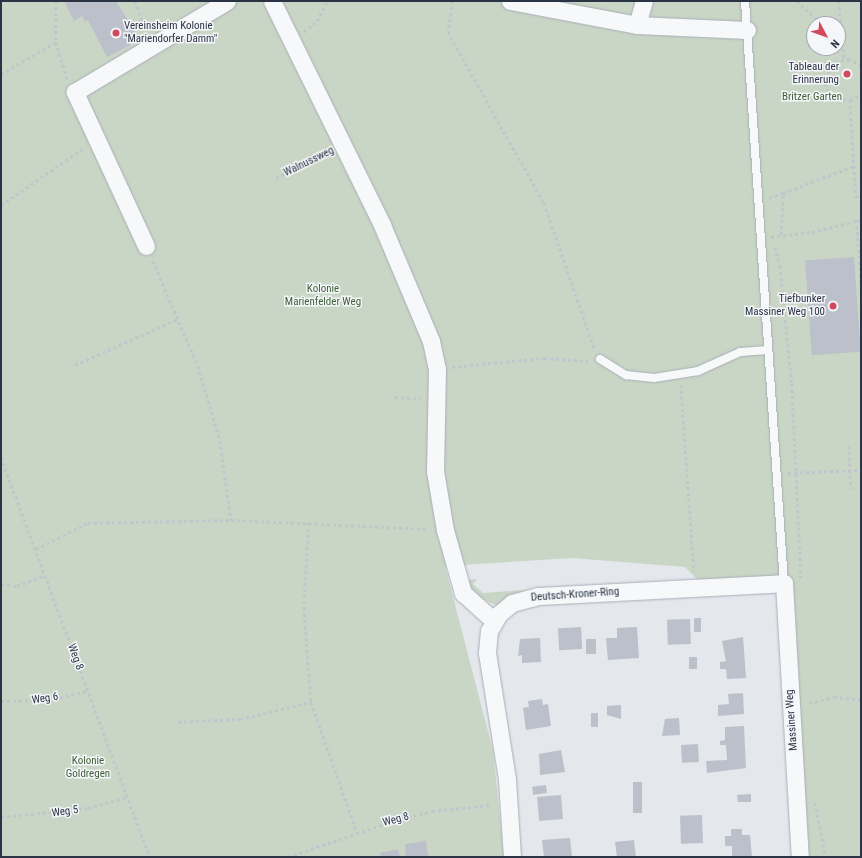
<!DOCTYPE html>
<style>
body{margin:0}
#map{position:relative;width:862px;height:858px;overflow:hidden;background:#e4e7ec;font-family:"Roboto Condensed",sans-serif}
div>[style]{position:absolute}
[style*='--x']{left:calc(var(--x)*1px);top:calc(var(--y)*1px);width:calc(var(--w)*1px);rotate:calc(var(--a)*1deg)}
.green>*{inset:0;background:#c9d6c5}
.building>*{inset:0;background:#bbc0ca;transform-origin:0 0}
.path>*{height:2.5px;margin-top:-1.25px;transform-origin:0;background:repeating-linear-gradient(90deg,#c2c5cb 0 3px,transparent 0 6px)}
.roads{filter:drop-shadow(0 0 1px #a9aeb7) drop-shadow(0 0 1px #a9aeb7)}
.lane>*{height:8px;margin:-4px;padding:0 4px;transform-origin:4px;border-radius:4px;background:#f7f8fa}
.street>*{height:17px;margin:-8.5px;padding:0 8.5px;transform-origin:8.5px;border-radius:8.5px;background:#f7f8fa}
.dots>*{width:11px;height:11px;translate:-50% -50%;box-sizing:border-box;border:2px solid #f4f6f9;border-radius:50%}
span{translate:-50% -50%;white-space:nowrap;text-align:center;line-height:1.15;-webkit-text-stroke:3px #f4f6f9;paint-order:stroke}
.poi-label{font-size:11px;color:#2b3445}
.left{translate:0 -50%;text-align:left}
.right{translate:-100% -50%;text-align:right}
.park-label{font-size:11px;color:#3f6138}
.street-label{font-size:11px;color:#2b3445}
.frame{position:absolute;inset:0;border:2px solid #2b3445;pointer-events:none}
.north{position:absolute;left:806px;top:16px;width:40px;height:40px;box-sizing:border-box;background:#f4f6f9;border:1px solid #a4a8b1;border-radius:50%;rotate:131deg;font-size:11px;font-weight:700;line-height:16px;text-align:center;color:#2b3445}
.north::after{content:'';display:block;margin:auto;width:14px;height:18px;background:#d1495b;clip-path:polygon(50% 0,100% 100%,50% 72%,0 100%)}
</style>
<div id="map">
<div class="green">
<i style="clip-path:polygon(evenodd,1px 1px,861px 1px,861px 857px,807px 857px,789px 577px,699px 581px,685px 567px,572px 558px,445px 566px,493px 751px,504px 857px,1px 857px,1px 1px,814px 24px,838px 24px,838px 48px,814px 48px,814px 24px)"></i>
<i style="clip-path:polygon(477px 579px,473px 584px,483px 593px,524px 590px,498px 606px,471px 594px,467px 580px)"></i>
</div>
<div class="building">
<i style="clip-path:polygon(64px 1px,116px 1px,140px 40px,107px 57px,88px 20px,85px 22px,82px 16px,74px 21px)"></i>
<i style="left:854px;top:257px;width:95px;height:49px;rotate:86deg"></i>
<i style="left:701px;top:618px;width:14px;height:7px;rotate:90deg"></i>
<i style="left:690px;top:619px;width:25px;height:23px;rotate:88deg"></i>
<i style="left:581px;top:627px;width:22px;height:23px;rotate:87deg"></i>
<i style="clip-path:polygon(637px 627px,639px 658px,608px 660px,606px 638px,617px 638px,617px 628px)"></i>
<i style="clip-path:polygon(743px 637px,746px 678px,727px 679px,726px 669px,720px 669px,720px 662px,726px 661px,722px 641px)"></i>
<i style="clip-path:polygon(540px 638px,541px 662px,522px 663px,522px 655px,518px 656px,520px 639px)"></i>
<i style="left:586px;top:639px;width:10px;height:15px"></i>
<i style="left:689px;top:657px;width:8px;height:12px"></i>
<i style="clip-path:polygon(743px 693px,744px 714px,718px 716px,718px 705px,729px 704px,728px 694px)"></i>
<i style="clip-path:polygon(542px 699px,543px 705px,548px 704px,551px 726px,526px 730px,523px 708px,529px 707px,528px 701px)"></i>
<i style="clip-path:polygon(621px 705px,621px 719px,607px 715px,607px 706px)"></i>
<i style="left:591px;top:713px;width:7px;height:14px"></i>
<i style="clip-path:polygon(679px 718px,680px 735px,662px 736px,665px 719px)"></i>
<i style="clip-path:polygon(744px 726px,746px 768px,707px 773px,706px 761px,727px 760px,726px 745px,720px 745px,720px 741px,725px 740px,725px 727px)"></i>
<i style="left:698px;top:744px;width:18px;height:17px;rotate:87deg"></i>
<i style="clip-path:polygon(561px 750px,565px 772px,540px 775px,539px 754px)"></i>
<i style="left:633px;top:782px;width:9px;height:31px"></i>
<i style="left:546px;top:785px;width:8px;height:14px;rotate:83deg"></i>
<i style="clip-path:polygon(751px 794px,751px 802px,738px 802px,737px 795px)"></i>
<i style="left:561px;top:795px;width:24px;height:24px;rotate:85deg"></i>
<i style="left:702px;top:815px;width:28px;height:22px;rotate:88deg"></i>
<i style="clip-path:polygon(731px 829px,742px 829px,742px 835px,750px 835px,752px 857px,732px 857px,732px 846px,725px 846px,725px 836px,731px 836px)"></i>
<i style="clip-path:polygon(570px 838px,572px 857px,544px 857px,542px 840px)"></i>
<i style="clip-path:polygon(634px 840px,636px 857px,617px 857px,615px 842px)"></i>
<i style="clip-path:polygon(426px 841px,428px 856px,406px 857px,405px 844px)"></i>
<i style="clip-path:polygon(398px 849px,400px 857px,381px 857px,380px 853px)"></i>
</div>
<div class="path">
<i style="--x:56;--y:1;--w:41;--a:90"></i>
<i style="--x:56;--y:42;--w:39;--a:73"></i>
<i style="--x:135;--y:1;--w:31;--a:69"></i>
<i style="--x:453;--y:1;--w:31;--a:99"></i>
<i style="--x:448;--y:32;--w:196;--a:60.7"></i>
<i style="--x:544;--y:203;--w:156;--a:70.9"></i>
<i style="--x:797;--y:1;--w:34;--a:43"></i>
<i style="--x:839;--y:1;--w:58;--a:85.1"></i>
<i style="--x:304;--y:32;--w:17;--a:-40"></i>
<i style="--x:317;--y:21;--w:22;--a:-63"></i>
<i style="--x:838;--y:39;--w:7;--a:45"></i>
<i style="--x:861;--y:66;--w:13;--a:-151"></i>
<i style="--x:850;--y:60;--w:13;--a:176"></i>
<i style="--x:837;--y:61;--w:20;--a:127"></i>
<i style="--x:825;--y:77;--w:13;--a:81"></i>
<i style="--x:827;--y:90;--w:13;--a:42"></i>
<i style="--x:837;--y:99;--w:13;--a:4"></i>
<i style="--x:850;--y:100;--w:13;--a:-29"></i>
<i style="--x:1;--y:74;--w:64;--a:-30.2"></i>
<i style="--x:850;--y:100;--w:97;--a:86.5"></i>
<i style="--x:856;--y:197;--w:5;--a:0"></i>
<i style="--x:276;--y:178;--w:59;--a:-26.1"></i>
<i style="--x:769;--y:198;--w:15;--a:-20"></i>
<i style="--x:1;--y:205;--w:101;--a:-34.5"></i>
<i style="--x:857;--y:220;--w:65;--a:86.5"></i>
<i style="--x:781;--y:235;--w:42;--a:-87.3"></i>
<i style="--x:783;--y:193;--w:76;--a:-20.8"></i>
<i style="--x:771;--y:237;--w:41;--a:-7"></i>
<i style="--x:812;--y:232;--w:50;--a:-13.8"></i>
<i style="--x:775;--y:247;--w:20;--a:75"></i>
<i style="--x:780;--y:266;--w:119;--a:84.2"></i>
<i style="--x:792;--y:384;--w:194;--a:87.3"></i>
<i style="--x:153;--y:261;--w:114;--a:66.8"></i>
<i style="--x:198;--y:366;--w:42;--a:73.3"></i>
<i style="--x:210;--y:406;--w:36;--a:74"></i>
<i style="--x:220;--y:441;--w:80;--a:82.1"></i>
<i style="--x:75;--y:365;--w:113;--a:-24.1"></i>
<i style="--x:452;--y:367;--w:92;--a:-5.6"></i>
<i style="--x:544;--y:358;--w:44;--a:3.9"></i>
<i style="--x:681;--y:385;--w:187;--a:86"></i>
<i style="--x:395;--y:397;--w:26;--a:4"></i>
<i style="--x:849;--y:446;--w:43;--a:87.3"></i>
<i style="--x:1;--y:457;--w:427;--a:69.6"></i>
<i style="--x:788;--y:473;--w:73;--a:-2.4"></i>
<i style="--x:309;--y:523;--w:85;--a:93.4"></i>
<i style="--x:304;--y:608;--w:94;--a:85.7"></i>
<i style="--x:311;--y:702;--w:138;--a:70.5"></i>
<i style="--x:36;--y:549;--w:58;--a:-26.6"></i>
<i style="--x:88;--y:523;--w:143;--a:-1.2"></i>
<i style="--x:231;--y:520;--w:197;--a:2.6"></i>
<i style="--x:1;--y:584;--w:16;--a:7"></i>
<i style="--x:17;--y:586;--w:30;--a:-21"></i>
<i style="--x:1;--y:701;--w:47;--a:-1.2"></i>
<i style="--x:48;--y:700;--w:41;--a:-12.7"></i>
<i style="--x:809;--y:703;--w:26;--a:-13"></i>
<i style="--x:834;--y:697;--w:27;--a:6"></i>
<i style="--x:178;--y:722;--w:62;--a:-2.8"></i>
<i style="--x:240;--y:719;--w:73;--a:-13.5"></i>
<i style="--x:815;--y:803;--w:55;--a:78.5"></i>
<i style="--x:1;--y:817;--w:87;--a:-5.9"></i>
<i style="--x:88;--y:808;--w:41;--a:-15.4"></i>
<i style="--x:288;--y:857;--w:114;--a:-18.9"></i>
<i style="--x:396;--y:820;--w:37;--a:-14"></i>
<i style="--x:432;--y:811;--w:60;--a:-5.7"></i>
</div>
<div class="roads">
<div class="lane">
<i style="--x:745;--y:1;--w:583;--a:86.17"></i>
<i style="--x:600;--y:359;--w:31;--a:32"></i>
<i style="--x:626;--y:375;--w:28;--a:6"></i>
<i style="--x:654;--y:378;--w:45;--a:-9"></i>
<i style="--x:698;--y:371;--w:46;--a:-24.3"></i>
<i style="--x:740;--y:352;--w:28;--a:-4"></i>
</div>
<div class="street">
<i style="--x:272;--y:1;--w:250;--a:63.8"></i>
<i style="--x:382;--y:225;--w:126;--a:67.1"></i>
<i style="--x:431;--y:341;--w:29;--a:78"></i>
<i style="--x:437;--y:369;--w:102;--a:91.1"></i>
<i style="--x:435;--y:471;--w:60;--a:80.4"></i>
<i style="--x:445;--y:530;--w:66;--a:74.1"></i>
<i style="--x:463;--y:593;--w:42;--a:42.1"></i>
<i style="--x:510;--y:1;--w:129;--a:10.7"></i>
<i style="--x:637;--y:25;--w:110;--a:2.6"></i>
<i style="--x:637;--y:25;--w:25;--a:-74"></i>
<i style="--x:146;--y:246;--w:170;--a:-114.8"></i>
<i style="--x:75;--y:92;--w:177;--a:-30.9"></i>
<i style="--x:512;--y:857;--w:78;--a:-93.7"></i>
<i style="--x:507;--y:779;--w:128;--a:-99"></i>
<i style="--x:487;--y:653;--w:22;--a:-85"></i>
<i style="--x:489;--y:631;--w:20;--a:-60"></i>
<i style="--x:499;--y:614;--w:17;--a:-40"></i>
<i style="--x:512;--y:603;--w:27;--a:-15"></i>
<i style="--x:538;--y:596;--w:246;--a:-3"></i>
<i style="--x:784;--y:583;--w:274;--a:86.7"></i>
</div>
</div>
<div class="dots">
<i style="left:116px;top:33px;background:#d1495b"></i>
<i style="left:847px;top:74px;background:#d1495b"></i>
<i style="left:833px;top:306px;background:#d1495b"></i>
</div>
<div class="poi-label">
<span class="left" style="left:124px;top:33px">Vereinsheim Kolonie<br>"Mariendorfer Damm"</span>
<span class="right" style="left:839px;top:74px">Tableau der<br>Erinnerung</span>
<span class="right" style="left:825px;top:306px">Tiefbunker<br>Massiner Weg 100</span>
</div>
<div class="park-label">
<span style="left:812px;top:97px">Britzer Garten</span>
<span style="left:323px;top:296px">Kolonie<br>Marienfelder Weg</span>
<span style="left:88px;top:768px">Kolonie<br>Goldregen</span>
</div>
<div class="street-label">
<span style="left:309px;top:162px;rotate:-26deg">Walnussweg</span>
<span style="left:575px;top:595px;rotate:-4deg">Deutsch-Kroner-Ring</span>
<span style="left:75px;top:657px;rotate:70deg">Weg 8</span>
<span style="left:45px;top:699px;rotate:-8deg">Weg 6</span>
<span style="left:792px;top:720px;rotate:-94deg">Massiner Weg</span>
<span style="left:65px;top:812px;rotate:-8deg">Weg 5</span>
<span style="left:396px;top:820px;rotate:-15deg">Weg 8</span>
</div>
<div class="frame"></div>
<div class="north">N</div>
</div>
